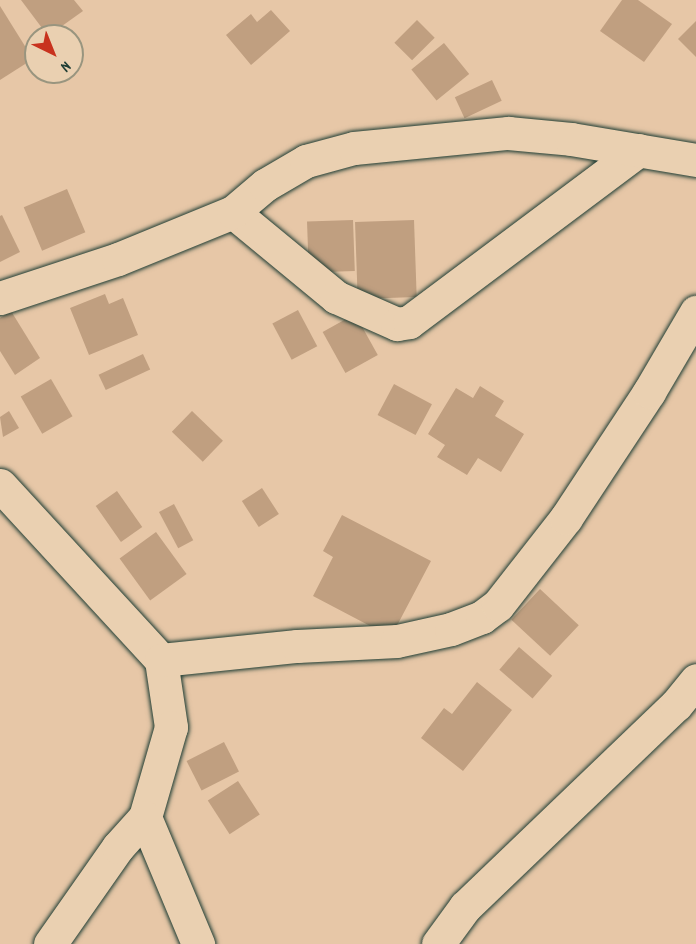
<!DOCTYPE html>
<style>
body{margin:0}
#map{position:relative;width:696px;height:944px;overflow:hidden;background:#e7c7a7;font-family:Dekko,sans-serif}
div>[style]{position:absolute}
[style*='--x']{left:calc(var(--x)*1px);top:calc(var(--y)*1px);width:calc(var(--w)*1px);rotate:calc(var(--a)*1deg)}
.building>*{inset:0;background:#c09f80;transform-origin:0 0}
.roads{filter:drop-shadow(0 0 2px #1f3d34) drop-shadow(0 0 2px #1f3d34)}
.street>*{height:33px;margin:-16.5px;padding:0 16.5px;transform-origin:16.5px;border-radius:16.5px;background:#ead0b1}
span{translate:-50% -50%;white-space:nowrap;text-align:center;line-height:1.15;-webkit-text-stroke:5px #ead0b1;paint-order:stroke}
.north{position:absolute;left:24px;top:24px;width:60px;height:60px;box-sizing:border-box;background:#ead0b1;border:2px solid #99957f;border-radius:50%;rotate:137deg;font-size:16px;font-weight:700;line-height:24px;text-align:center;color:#1f3d34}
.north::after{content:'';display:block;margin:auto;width:21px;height:27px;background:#c8321e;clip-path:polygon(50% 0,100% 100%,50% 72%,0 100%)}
</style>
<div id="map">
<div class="building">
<i style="clip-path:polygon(21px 0,74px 0,83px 11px,48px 36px)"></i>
<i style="clip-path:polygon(622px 0,638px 0,672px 24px,644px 62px,600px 31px)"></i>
<i style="clip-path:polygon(0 6px,33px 59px,0 80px)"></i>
<i style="clip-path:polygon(271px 10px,290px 31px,251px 65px,226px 35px,251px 14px,257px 22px)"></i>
<i style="left:417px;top:20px;width:25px;height:32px;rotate:45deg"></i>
<i style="clip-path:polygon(696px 21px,696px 57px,678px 39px)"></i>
<i style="left:444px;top:43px;width:40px;height:42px;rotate:51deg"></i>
<i style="left:492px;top:80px;width:23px;height:41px;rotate:65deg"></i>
<i style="left:67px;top:189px;width:47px;height:47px;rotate:67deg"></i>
<i style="clip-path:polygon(2px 215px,20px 252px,0 262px,0 216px)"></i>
<i style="left:353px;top:220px;width:51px;height:46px;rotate:88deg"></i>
<i style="left:414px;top:220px;width:77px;height:59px;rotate:88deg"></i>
<i style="clip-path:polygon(105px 294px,109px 304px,123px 298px,138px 335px,89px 355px,70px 308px)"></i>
<i style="left:298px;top:310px;width:41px;height:29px;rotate:62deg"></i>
<i style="clip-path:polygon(11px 311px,40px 358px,15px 375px,0 351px,0 318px)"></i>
<i style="left:355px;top:314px;width:47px;height:37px;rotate:61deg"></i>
<i style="left:143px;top:354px;width:17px;height:49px;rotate:65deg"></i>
<i style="left:51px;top:379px;width:43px;height:35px;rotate:60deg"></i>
<i style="left:394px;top:384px;width:43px;height:35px;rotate:28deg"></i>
<i style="clip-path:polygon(480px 386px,504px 401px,495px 416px,524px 434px,501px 472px,478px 458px,467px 475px,437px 457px,445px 445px,428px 434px,456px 388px,473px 398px)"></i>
<i style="clip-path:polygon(9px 411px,19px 428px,3px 437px,0 417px)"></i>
<i style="left:192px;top:411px;width:43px;height:29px;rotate:44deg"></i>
<i style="left:262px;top:488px;width:31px;height:24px;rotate:57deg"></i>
<i style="left:117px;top:491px;width:44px;height:26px;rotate:55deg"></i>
<i style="left:174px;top:504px;width:41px;height:17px;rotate:62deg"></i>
<i style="clip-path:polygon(342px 515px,431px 561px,391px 637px,313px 596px,333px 557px,323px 551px)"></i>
<i style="left:156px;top:532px;width:52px;height:45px;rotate:54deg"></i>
<i style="left:540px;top:589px;width:53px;height:42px;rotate:43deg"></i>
<i style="left:519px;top:647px;width:44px;height:30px;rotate:41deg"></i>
<i style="clip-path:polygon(477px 682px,512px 710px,463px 771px,421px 738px,444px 708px,452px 714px)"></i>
<i style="left:224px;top:742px;width:33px;height:42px;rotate:63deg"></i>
<i style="left:238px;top:781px;width:40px;height:36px;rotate:57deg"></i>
</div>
<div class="roads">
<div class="street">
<i style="--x:233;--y:212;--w:134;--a:39.5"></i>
<i style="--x:336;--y:297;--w:67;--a:23.9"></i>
<i style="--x:397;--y:324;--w:12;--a:-9"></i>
<i style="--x:409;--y:322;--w:287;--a:-36.8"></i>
<i style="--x:0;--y:298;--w:124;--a:-18.3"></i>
<i style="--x:118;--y:259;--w:124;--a:-22.2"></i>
<i style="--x:233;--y:212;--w:42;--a:-40.2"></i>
<i style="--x:265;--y:185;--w:48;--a:-30.3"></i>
<i style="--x:306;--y:161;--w:50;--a:-15.2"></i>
<i style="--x:354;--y:148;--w:155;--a:-5.6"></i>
<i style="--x:508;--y:133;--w:63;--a:5.4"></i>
<i style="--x:571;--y:139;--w:127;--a:9.5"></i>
<i style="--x:0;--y:485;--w:238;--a:47.4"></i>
<i style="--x:161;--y:660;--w:68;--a:81.5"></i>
<i style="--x:171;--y:727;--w:94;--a:106.1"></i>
<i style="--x:145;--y:817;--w:138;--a:67.3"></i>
<i style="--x:161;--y:660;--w:137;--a:-5.9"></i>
<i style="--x:297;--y:646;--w:100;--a:-2.9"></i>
<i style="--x:397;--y:641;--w:55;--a:-12.5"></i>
<i style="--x:451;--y:629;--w:33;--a:-21"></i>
<i style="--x:482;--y:617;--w:20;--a:-37"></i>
<i style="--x:498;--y:605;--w:110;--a:-52"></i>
<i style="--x:566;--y:518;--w:151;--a:-56.6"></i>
<i style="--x:649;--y:392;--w:93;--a:-59.6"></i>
<i style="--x:50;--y:944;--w:118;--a:-55"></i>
<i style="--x:118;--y:847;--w:40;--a:-48"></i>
<i style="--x:438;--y:944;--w:46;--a:-53.9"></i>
<i style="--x:465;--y:907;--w:292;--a:-43.8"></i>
<i style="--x:676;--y:705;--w:32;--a:-51"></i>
</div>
</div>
<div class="north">N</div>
</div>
